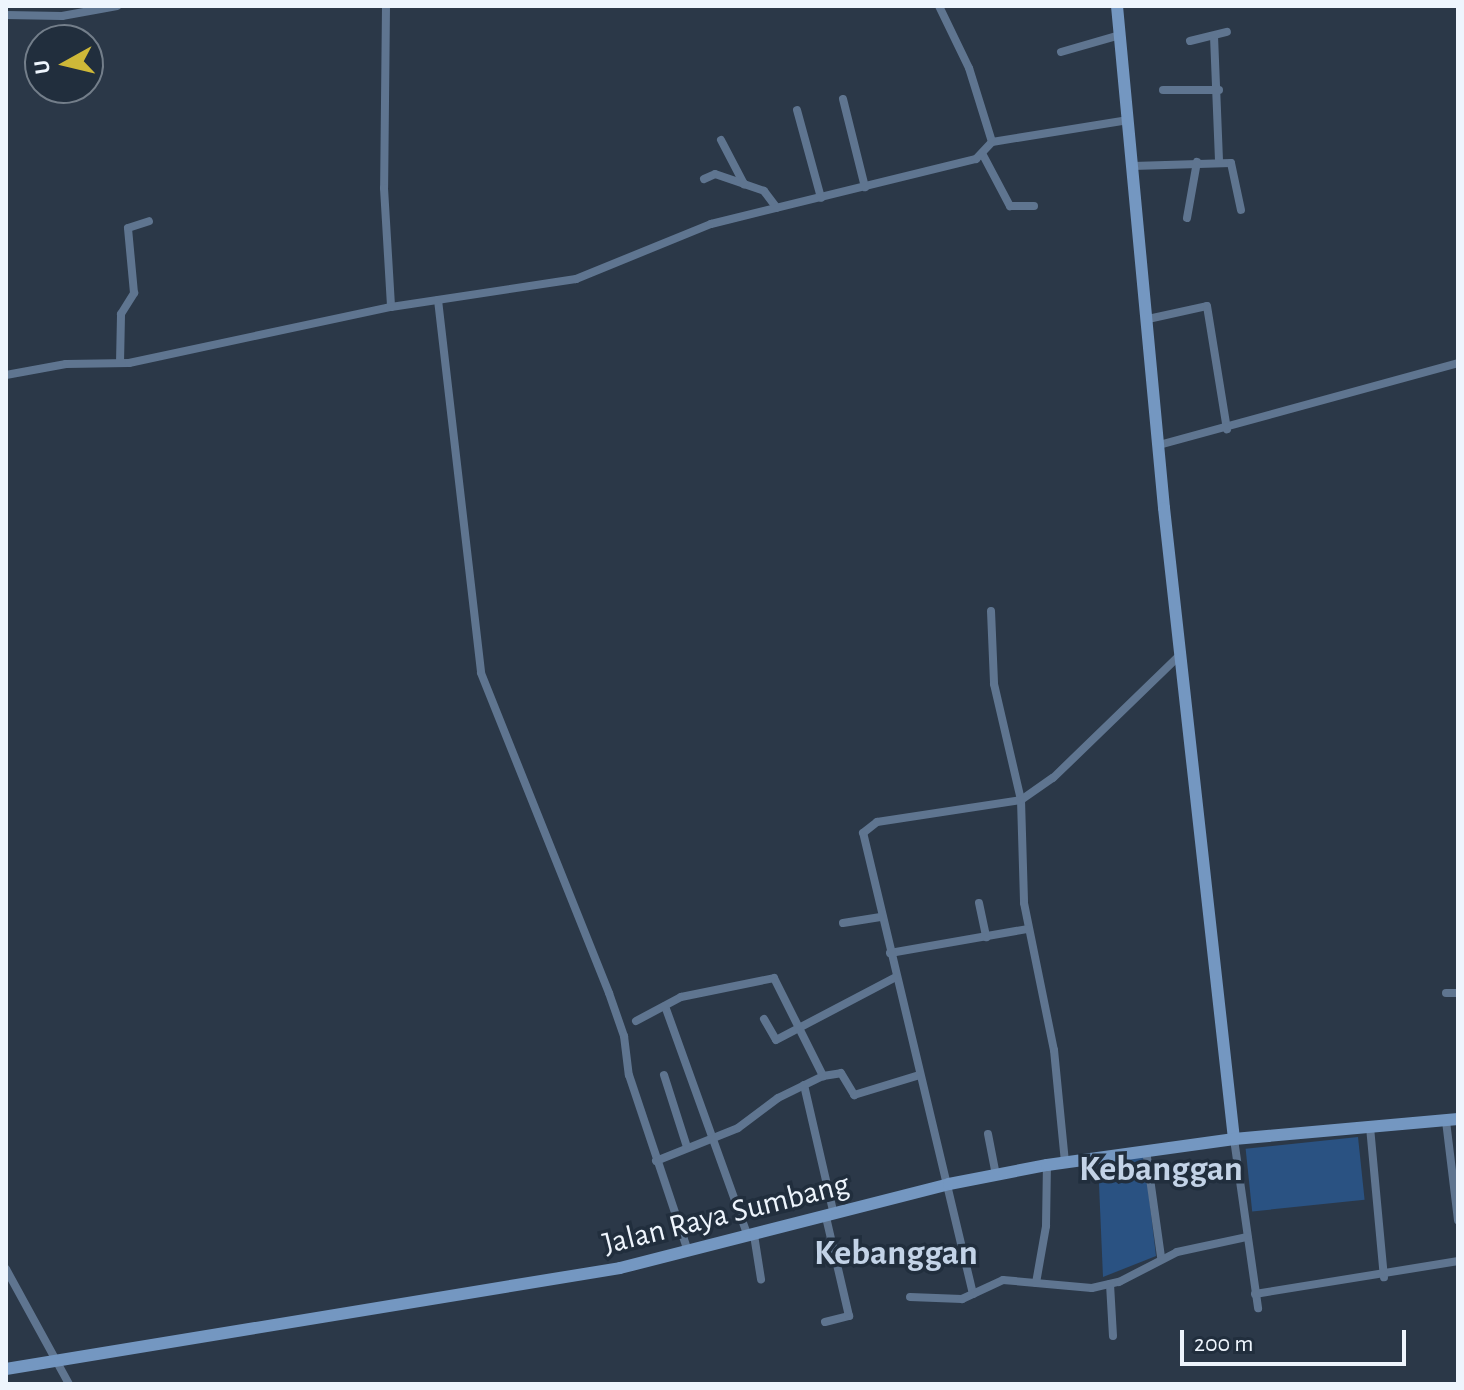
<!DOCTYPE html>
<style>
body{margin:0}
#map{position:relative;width:1464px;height:1390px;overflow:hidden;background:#2b3848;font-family:"Alegreya Sans",sans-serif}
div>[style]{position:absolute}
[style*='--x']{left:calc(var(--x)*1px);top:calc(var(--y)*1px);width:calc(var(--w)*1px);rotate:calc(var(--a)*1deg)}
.green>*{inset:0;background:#2a5282;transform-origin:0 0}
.street>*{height:8px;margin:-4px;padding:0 4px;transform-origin:4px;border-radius:4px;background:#5f7590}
.secondary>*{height:12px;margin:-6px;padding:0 6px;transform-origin:6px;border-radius:6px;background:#7497c1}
span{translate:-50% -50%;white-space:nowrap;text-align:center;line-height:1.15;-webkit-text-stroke:7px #212e3d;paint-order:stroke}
.street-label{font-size:32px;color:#eef5fd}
.quarter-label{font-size:36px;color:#c3d3e7;font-weight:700}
.frame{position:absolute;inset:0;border:8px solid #eef5fd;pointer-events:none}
.north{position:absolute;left:24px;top:24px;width:80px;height:80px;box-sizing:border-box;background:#212e3d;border:2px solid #737e8a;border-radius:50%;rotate:262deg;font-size:22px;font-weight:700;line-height:32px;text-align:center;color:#eef5fd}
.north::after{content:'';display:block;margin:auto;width:28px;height:36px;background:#ceb838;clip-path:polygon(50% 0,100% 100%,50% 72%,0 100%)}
.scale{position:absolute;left:1180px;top:1330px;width:226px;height:36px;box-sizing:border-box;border:4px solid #eef5fd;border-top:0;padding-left:10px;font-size:24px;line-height:28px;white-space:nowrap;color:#eef5fd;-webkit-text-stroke:6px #212e3d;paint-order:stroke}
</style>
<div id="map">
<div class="green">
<i style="left:1358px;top:1137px;width:63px;height:113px;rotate:84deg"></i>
<i style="clip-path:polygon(1144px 1154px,1156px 1256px,1103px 1277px,1098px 1161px)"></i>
</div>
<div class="street">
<i style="--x:386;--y:6;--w:182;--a:90.6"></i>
<i style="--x:384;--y:188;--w:119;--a:86.6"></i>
<i style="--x:939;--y:6;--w:69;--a:64.2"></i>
<i style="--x:969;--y:68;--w:77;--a:72.7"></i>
<i style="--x:6;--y:15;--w:56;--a:1"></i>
<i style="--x:62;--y:16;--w:56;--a:-10.3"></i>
<i style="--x:1214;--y:36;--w:125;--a:87.7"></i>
<i style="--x:1190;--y:41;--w:38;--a:-14"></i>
<i style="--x:1061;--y:52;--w:61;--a:-16.1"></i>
<i style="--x:1163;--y:90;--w:56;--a:0"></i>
<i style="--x:843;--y:99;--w:91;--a:76"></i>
<i style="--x:797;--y:110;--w:91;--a:74.7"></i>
<i style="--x:721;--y:140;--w:50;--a:62.4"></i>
<i style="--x:744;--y:184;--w:21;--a:19"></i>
<i style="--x:764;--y:191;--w:21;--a:53"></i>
<i style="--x:983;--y:155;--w:58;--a:62.1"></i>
<i style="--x:1010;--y:206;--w:24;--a:0"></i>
<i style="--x:1133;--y:166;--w:98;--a:-1.8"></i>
<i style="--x:1231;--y:163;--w:48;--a:78"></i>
<i style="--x:704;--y:179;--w:12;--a:-24"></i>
<i style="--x:715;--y:174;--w:31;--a:19"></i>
<i style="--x:1187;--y:218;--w:57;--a:-79.9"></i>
<i style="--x:438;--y:300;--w:375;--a:83.4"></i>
<i style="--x:481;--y:673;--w:345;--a:68.2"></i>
<i style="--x:609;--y:993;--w:46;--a:70.8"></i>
<i style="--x:624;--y:1036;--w:39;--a:83"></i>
<i style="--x:629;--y:1075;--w:186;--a:71.5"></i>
<i style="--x:1148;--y:319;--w:60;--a:-12.4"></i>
<i style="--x:1207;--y:306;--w:125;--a:80.8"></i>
<i style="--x:120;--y:363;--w:49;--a:-88.8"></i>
<i style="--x:121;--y:314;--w:25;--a:-58"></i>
<i style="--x:134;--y:293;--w:65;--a:-95.3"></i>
<i style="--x:128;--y:228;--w:22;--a:-18"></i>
<i style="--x:6;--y:375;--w:61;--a:-10.4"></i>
<i style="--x:66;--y:364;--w:63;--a:-0.9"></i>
<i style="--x:129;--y:363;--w:268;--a:-12.1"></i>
<i style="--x:391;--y:307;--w:187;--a:-8.6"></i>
<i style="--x:576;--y:279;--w:146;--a:-22.2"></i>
<i style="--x:711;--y:224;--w:273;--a:-13.8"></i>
<i style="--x:976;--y:159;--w:23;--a:-47"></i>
<i style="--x:992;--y:142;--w:138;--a:-9.2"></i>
<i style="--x:1159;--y:445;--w:310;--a:-15.3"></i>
<i style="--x:991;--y:611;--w:73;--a:87.6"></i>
<i style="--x:994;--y:684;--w:119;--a:76.9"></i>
<i style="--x:1021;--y:800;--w:103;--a:88.3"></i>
<i style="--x:1024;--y:903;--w:150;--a:78.5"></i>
<i style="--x:1054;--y:1050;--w:114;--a:84.4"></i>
<i style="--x:979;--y:903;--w:35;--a:78"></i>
<i style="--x:843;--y:923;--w:38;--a:-9"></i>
<i style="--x:890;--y:953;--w:139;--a:-9.9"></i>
<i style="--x:1446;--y:993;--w:12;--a:0"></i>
<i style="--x:665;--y:1006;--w:245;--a:70.2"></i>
<i style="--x:764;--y:1019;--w:24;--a:60"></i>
<i style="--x:776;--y:1040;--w:136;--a:-27.7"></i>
<i style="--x:636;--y:1021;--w:51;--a:-28.1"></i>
<i style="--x:681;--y:997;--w:95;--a:-11.5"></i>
<i style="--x:774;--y:978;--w:110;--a:63.4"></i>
<i style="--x:664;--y:1075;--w:76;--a:72.3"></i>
<i style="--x:804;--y:1085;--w:133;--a:77"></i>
<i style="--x:1446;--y:1121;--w:100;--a:83.1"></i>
<i style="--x:1370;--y:1127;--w:151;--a:84.7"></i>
<i style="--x:988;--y:1134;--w:42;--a:79"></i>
<i style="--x:1234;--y:1139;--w:171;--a:81.9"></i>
<i style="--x:1146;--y:1150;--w:108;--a:82"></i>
<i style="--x:656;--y:1161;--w:88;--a:-21.9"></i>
<i style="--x:738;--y:1128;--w:50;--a:-36.9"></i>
<i style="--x:778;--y:1098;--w:50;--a:-26.1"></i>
<i style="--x:823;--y:1076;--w:18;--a:-9"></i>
<i style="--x:841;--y:1073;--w:26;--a:59"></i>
<i style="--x:854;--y:1095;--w:69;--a:-16.9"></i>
<i style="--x:754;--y:1235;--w:45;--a:81"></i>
<i style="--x:6;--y:1269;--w:131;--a:61.3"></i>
<i style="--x:1036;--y:1283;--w:58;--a:-80"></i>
<i style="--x:1046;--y:1226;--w:61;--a:-89.1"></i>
<i style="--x:1110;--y:1284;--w:52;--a:86.7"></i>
<i style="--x:973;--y:1294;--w:474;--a:-103.4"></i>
<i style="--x:863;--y:833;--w:18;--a:-38"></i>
<i style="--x:877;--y:822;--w:146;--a:-8.7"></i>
<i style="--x:1021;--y:800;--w:39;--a:-35"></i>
<i style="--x:1053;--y:778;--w:178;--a:-44.1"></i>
<i style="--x:1255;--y:1294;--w:206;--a:-9.2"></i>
<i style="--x:910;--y:1297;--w:52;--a:2.2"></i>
<i style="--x:962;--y:1299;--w:45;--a:-24.9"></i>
<i style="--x:1003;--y:1280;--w:89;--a:5.1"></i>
<i style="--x:1092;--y:1288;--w:28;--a:-13"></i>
<i style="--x:1119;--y:1282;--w:65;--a:-27.3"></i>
<i style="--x:1177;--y:1252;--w:72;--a:-12.1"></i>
<i style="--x:825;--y:1322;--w:25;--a:-14"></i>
<i style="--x:849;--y:1316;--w:102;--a:-103.1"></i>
</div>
<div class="secondary">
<i style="--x:1117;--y:6;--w:504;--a:84.65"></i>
<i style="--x:1164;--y:508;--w:635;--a:83.67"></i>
<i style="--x:6;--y:1369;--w:622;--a:-9.34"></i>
<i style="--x:620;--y:1268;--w:340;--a:-14.3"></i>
<i style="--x:949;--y:1184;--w:100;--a:-11"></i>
<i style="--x:1047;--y:1165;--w:189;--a:-7.9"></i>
<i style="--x:1234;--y:1139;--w:225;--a:-5.1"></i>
</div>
<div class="street-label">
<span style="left:726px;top:1214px;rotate:-14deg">Jalan Raya Sumbang</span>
</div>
<div class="quarter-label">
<span style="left:1161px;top:1170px">Kebanggan</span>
<span style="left:896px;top:1254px">Kebanggan</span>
</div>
<div class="frame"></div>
<div class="north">U</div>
<div class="scale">200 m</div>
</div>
